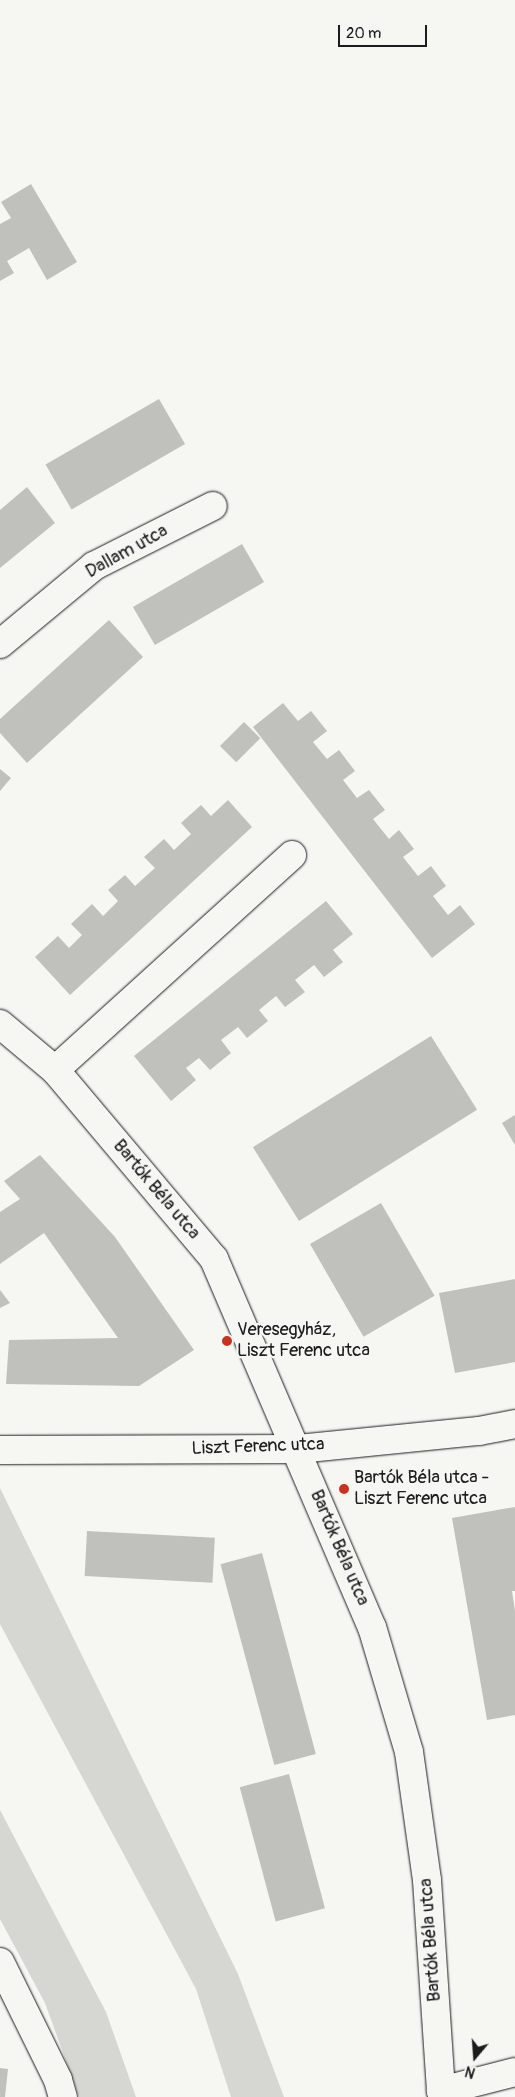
<!DOCTYPE html>
<meta charset="utf-8">
<style>
body{margin:0}
#map{position:relative;width:515px;height:2097px;overflow:hidden;background:#f6f6f2;font-family:Pangolin,sans-serif}
div>[style]{position:absolute}
[style*='--x']{left:calc(var(--x)*1px);top:calc(var(--y)*1px);width:calc(var(--w)*1px);rotate:calc(var(--a)*1deg)}
.green>*{inset:0;background:#d6d6d2}
.building>*{inset:0;background:#c0c0bd;transform-origin:0 0}
.roads{filter:drop-shadow(0 0 1px #1c1c1c) drop-shadow(0 0 1px #1c1c1c)}
.street>*{height:28px;margin:-14px;padding:0 14px;transform-origin:14px;border-radius:14px;background:#f6f6f2}
.dots>*{width:14px;height:14px;translate:-50% -50%;box-sizing:border-box;border:2px solid #f6f6f2;border-radius:50%}
span{translate:-50% -50%;white-space:nowrap;text-align:center;line-height:1.15;-webkit-text-stroke:4.5px #f6f6f2;paint-order:stroke}
.street-label{font-size:18px;color:#1c1c1c}
.poi-label{font-size:18px;color:#1c1c1c}
.left{translate:0 -50%;text-align:left}
.north{position:absolute;left:450px;top:2032px;width:50px;height:50px;-webkit-text-stroke:4px #f6f6f2;paint-order:stroke;rotate:198deg;font-size:14px;font-weight:700;line-height:20px;text-align:center;color:#1c1c1c}
.north::after{content:'';display:block;margin:auto;width:18px;height:22px;background:#1c1c1c;clip-path:polygon(50% 0,100% 100%,50% 72%,0 100%)}
.scale{position:absolute;left:338px;top:25px;width:89px;height:22px;box-sizing:border-box;border:2px solid #1c1c1c;border-top:0;padding-left:6px;font-size:15px;line-height:18px;white-space:nowrap;color:#1c1c1c;-webkit-text-stroke:4px #f6f6f2;paint-order:stroke}
</style>
<div id="map">
<div class="green">
<i style="clip-path:polygon(0 1488px,238px 1974px,284px 2097px,231px 2097px,196px 1989px,0 1624px)"></i>
<i style="clip-path:polygon(0 1810px,106px 2012px,136px 2097px,79px 2097px,45px 2003px,0 1919px)"></i>
</div>
<div class="building">
<i style="clip-path:polygon(31px 184px,77px 262px,47px 280px,29px 248px,7px 261px,14px 273px,0 281px,0 224px,11px 218px,1px 202px)"></i>
<i style="left:159px;top:399px;width:52px;height:131px;rotate:60deg"></i>
<i style="clip-path:polygon(27px 487px,55px 523px,0 568px,0 510px)"></i>
<i style="left:242px;top:544px;width:44px;height:126px;rotate:60deg"></i>
<i style="clip-path:polygon(109px 620px,143px 657px,27px 763px,0 733px,0 719px)"></i>
<i style="clip-path:polygon(283px 703px,298px 721px,311px 711px,327px 731px,313px 742px,327px 759px,339px 750px,355px 771px,343px 780px,357px 798px,369px 790px,385px 810px,373px 819px,389px 839px,399px 830px,414px 849px,403px 857px,418px 876px,431px 866px,446px 886px,433px 896px,448px 915px,460px 905px,475px 924px,432px 958px,253px 727px)"></i>
<i style="left:244px;top:722px;width:23px;height:34px;rotate:45deg"></i>
<i style="clip-path:polygon(0 769px,11px 778px,0 791px)"></i>
<i style="clip-path:polygon(228px 800px,252px 827px,70px 995px,35px 957px,58px 936px,69px 948px,82px 935px,71px 924px,92px 904px,103px 916px,118px 901px,108px 890px,125px 875px,135px 886px,155px 868px,144px 857px,164px 839px,174px 850px,191px 834px,181px 823px,201px 805px,211px 816px)"></i>
<i style="clip-path:polygon(326px 901px,353px 934px,333px 950px,343px 962px,324px 977px,314px 965px,295px 980px,305px 992px,285px 1007px,276px 996px,259px 1010px,268px 1021px,247px 1038px,238px 1027px,221px 1040px,231px 1053px,210px 1070px,199px 1058px,186px 1068px,196px 1080px,171px 1101px,134px 1056px)"></i>
<i style="left:431px;top:1036px;width:87px;height:210px;rotate:58deg"></i>
<i style="clip-path:polygon(515px 1115px,515px 1145px,502px 1123px)"></i>
<i style="clip-path:polygon(40px 1155px,115px 1237px,194px 1350px,139px 1386px,6px 1384px,9px 1340px,118px 1338px,44px 1233px,0 1264px,0 1212px,20px 1199px,4px 1181px)"></i>
<i style="left:381px;top:1203px;width:107px;height:82px;rotate:60deg"></i>
<i style="clip-path:polygon(515px 1279px,515px 1362px,455px 1373px,439px 1293px)"></i>
<i style="clip-path:polygon(0 1290px,10px 1303px,0 1308px)"></i>
<i style="clip-path:polygon(515px 1507px,515px 1591px,512px 1591px,515px 1611px,515px 1715px,487px 1720px,452px 1518px)"></i>
<i style="left:87px;top:1531px;width:128px;height:45px;rotate:3deg"></i>
<i style="left:262px;top:1553px;width:208px;height:43px;rotate:75deg"></i>
<i style="left:289px;top:1774px;width:139px;height:51px;rotate:75deg"></i>
<i style="clip-path:polygon(0 2068px,8px 2069px,5px 2097px,0 2097px)"></i>
</div>
<div class="roads">
<div class="street">
<i style="--x:0;--y:644;--w:122;--a:-39.7"></i>
<i style="--x:94;--y:566;--w:133;--a:-26.8"></i>
<i style="--x:0;--y:1024;--w:72;--a:39.9"></i>
<i style="--x:55;--y:1070;--w:247;--a:49.9"></i>
<i style="--x:214;--y:1259;--w:400;--a:66.8"></i>
<i style="--x:372;--y:1627;--w:130;--a:73.5"></i>
<i style="--x:409;--y:1752;--w:129;--a:82"></i>
<i style="--x:427;--y:1880;--w:211;--a:86.2"></i>
<i style="--x:441;--y:2091;--w:6;--a:72"></i>
<i style="--x:55;--y:1070;--w:320;--a:-42.2"></i>
<i style="--x:0;--y:1450;--w:298;--a:-0.2"></i>
<i style="--x:298;--y:1449;--w:182;--a:-5.7"></i>
<i style="--x:479;--y:1431;--w:37;--a:-11"></i>
<i style="--x:0;--y:1962;--w:131;--a:63.8"></i>
<i style="--x:58;--y:2080;--w:18;--a:74"></i>
<i style="--x:441;--y:2091;--w:76;--a:-14.4"></i>
</div>
</div>
<div class="dots">
<i style="left:227px;top:1341px;background:#c8321e"></i>
<i style="left:344px;top:1489px;background:#c8321e"></i>
</div>
<div class="street-label">
<span style="left:127px;top:552px;rotate:-29deg">Dallam utca</span>
<span style="left:156px;top:1190px;rotate:50deg">Bartók Béla utca</span>
<span style="left:258px;top:1447px;rotate:-2deg">Liszt Ferenc utca</span>
<span style="left:339px;top:1548px;rotate:67deg">Bartók Béla utca</span>
<span style="left:431px;top:1940px;rotate:-94deg">Bartók Béla utca</span>
</div>
<div class="poi-label">
<span class="left" style="left:237px;top:1341px">Veresegyház,<br>Liszt Ferenc utca</span>
<span class="left" style="left:354px;top:1489px">Bartók Béla utca -<br>Liszt Ferenc utca</span>
</div>
<div class="north">N</div>
<div class="scale">20 m</div>
</div>
